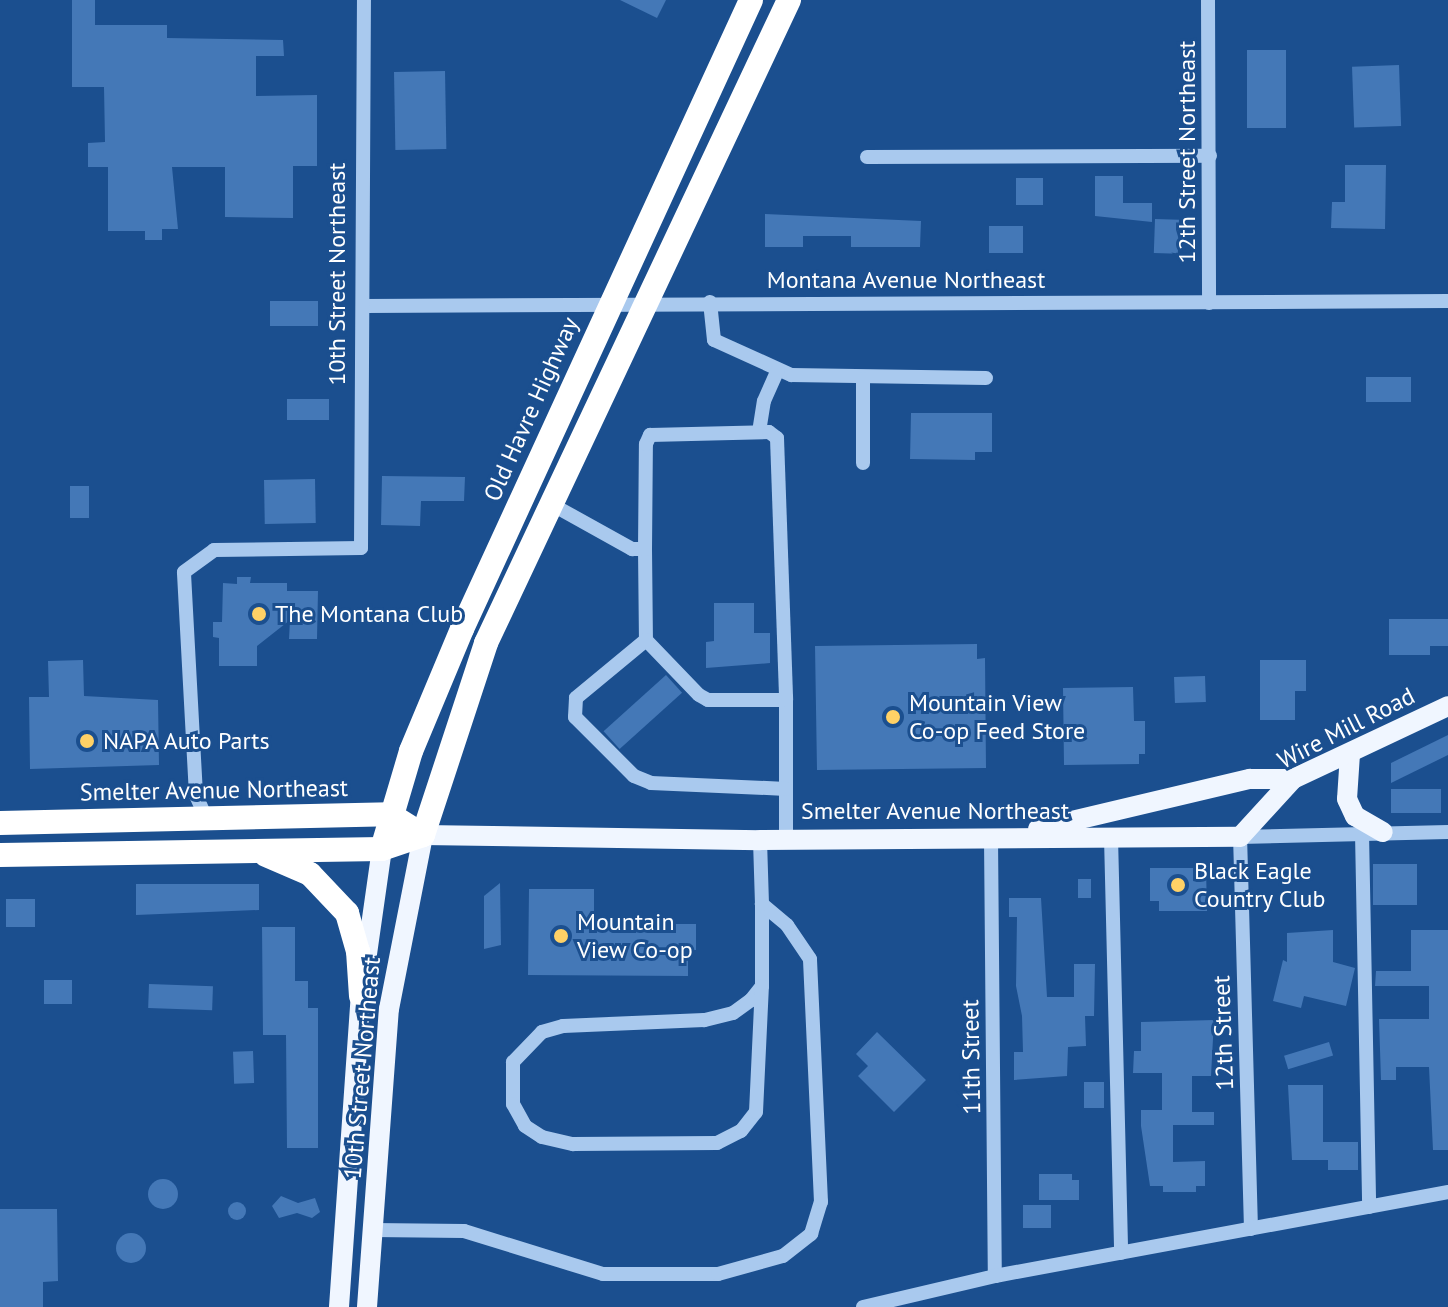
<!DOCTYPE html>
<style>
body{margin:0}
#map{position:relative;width:1448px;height:1307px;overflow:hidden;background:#1b4f8f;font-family:"PT Sans",sans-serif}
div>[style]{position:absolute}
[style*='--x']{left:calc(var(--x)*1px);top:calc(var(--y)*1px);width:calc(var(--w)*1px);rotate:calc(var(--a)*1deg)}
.building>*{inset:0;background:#4478b7;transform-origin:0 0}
.round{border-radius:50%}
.minor>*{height:14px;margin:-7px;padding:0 7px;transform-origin:7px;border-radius:7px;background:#a9c9ee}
.major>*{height:20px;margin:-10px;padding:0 10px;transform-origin:10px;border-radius:10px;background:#f0f6ff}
.highway>*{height:24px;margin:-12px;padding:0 12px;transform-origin:12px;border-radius:12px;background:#fff}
.dots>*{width:22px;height:22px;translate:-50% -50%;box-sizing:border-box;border:4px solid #1b4f8f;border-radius:50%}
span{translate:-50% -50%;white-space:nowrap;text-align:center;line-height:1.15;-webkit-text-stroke:6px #1b4f8f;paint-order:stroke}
.street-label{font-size:24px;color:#fff}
.poi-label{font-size:24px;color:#fff}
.left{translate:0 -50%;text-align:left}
</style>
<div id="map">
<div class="building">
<i style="clip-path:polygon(72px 0,95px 0,95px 25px,167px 25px,167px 38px,283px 40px,284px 56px,256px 56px,256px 96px,317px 95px,317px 166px,293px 166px,293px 218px,225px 217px,225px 167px,172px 167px,178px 229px,162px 229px,162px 240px,145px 240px,145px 231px,108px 231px,108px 167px,88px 167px,88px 143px,105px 142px,104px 87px,72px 87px)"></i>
<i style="clip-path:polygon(620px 0,666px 0,657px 18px)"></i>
<i style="left:1247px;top:50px;width:39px;height:78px"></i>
<i style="left:1399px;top:65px;width:61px;height:47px;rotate:88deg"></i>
<i style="left:445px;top:71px;width:78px;height:51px;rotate:89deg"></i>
<i style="clip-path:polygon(1345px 165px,1386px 165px,1385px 229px,1331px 228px,1332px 202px,1345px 202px)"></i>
<i style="clip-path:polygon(1095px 176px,1123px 176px,1123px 203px,1152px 203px,1152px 222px,1095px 216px)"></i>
<i style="left:1016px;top:178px;width:27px;height:27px"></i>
<i style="clip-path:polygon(765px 214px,921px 221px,920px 247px,851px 247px,851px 236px,803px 236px,803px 247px,765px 247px)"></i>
<i style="left:1155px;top:219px;width:24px;height:34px;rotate:2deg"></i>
<i style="left:989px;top:226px;width:34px;height:27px"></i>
<i style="left:270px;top:301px;width:48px;height:25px"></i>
<i style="left:1366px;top:377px;width:45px;height:25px"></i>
<i style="left:287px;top:399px;width:42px;height:21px"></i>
<i style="clip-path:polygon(911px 413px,992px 413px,992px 452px,975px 452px,975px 460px,910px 459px)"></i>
<i style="clip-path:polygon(382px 476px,465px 477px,464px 501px,421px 501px,420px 526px,381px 525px)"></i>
<i style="left:315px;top:479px;width:44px;height:51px;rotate:89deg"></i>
<i style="left:70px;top:486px;width:19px;height:32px"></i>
<i style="clip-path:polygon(237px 577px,251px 577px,250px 583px,287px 583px,287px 591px,318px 591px,317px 639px,289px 639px,290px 620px,257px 646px,257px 666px,219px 666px,219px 638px,213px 637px,213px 622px,222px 622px,223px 583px,237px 584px)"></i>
<i style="clip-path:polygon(714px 603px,754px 603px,754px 633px,770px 633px,770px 663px,706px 668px,706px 642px,714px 641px)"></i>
<i style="clip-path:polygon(1389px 619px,1448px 619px,1448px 646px,1430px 646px,1430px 655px,1389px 655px)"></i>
<i style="clip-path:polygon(977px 644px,977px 659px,985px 658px,986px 768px,817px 770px,815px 646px)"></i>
<i style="clip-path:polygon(83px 660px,84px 696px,158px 700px,159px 765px,30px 769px,29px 697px,49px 697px,48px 661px)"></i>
<i style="clip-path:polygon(1260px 660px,1306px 660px,1306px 691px,1295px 691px,1295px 720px,1260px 720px)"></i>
<i style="left:666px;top:675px;width:24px;height:84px;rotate:48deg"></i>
<i style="left:1205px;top:676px;width:26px;height:31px;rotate:88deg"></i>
<i style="clip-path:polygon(1133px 687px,1134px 721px,1145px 721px,1145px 754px,1139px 754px,1139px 764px,1064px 765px,1063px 688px)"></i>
<i style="clip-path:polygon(1448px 735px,1448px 755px,1391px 783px,1391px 763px)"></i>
<i style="left:1391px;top:789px;width:50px;height:24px"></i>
<i style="left:1417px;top:864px;width:41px;height:44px;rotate:90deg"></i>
<i style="clip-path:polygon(1150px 868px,1206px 868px,1207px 911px,1159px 911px,1159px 901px,1150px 901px)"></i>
<i style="left:1078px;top:879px;width:13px;height:19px"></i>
<i style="clip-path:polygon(500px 883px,501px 945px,484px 949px,484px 896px)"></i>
<i style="clip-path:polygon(136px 884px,259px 884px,259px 910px,136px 915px)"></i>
<i style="clip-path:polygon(529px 889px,594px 889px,594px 924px,696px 924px,696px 950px,688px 950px,688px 976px,528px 975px)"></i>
<i style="clip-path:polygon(1009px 898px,1041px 898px,1047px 997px,1074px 997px,1074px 964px,1095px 964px,1094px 1016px,1085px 1016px,1086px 1046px,1068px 1047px,1067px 1076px,1014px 1080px,1014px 1052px,1023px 1052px,1022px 1016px,1016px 986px,1017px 917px,1009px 917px)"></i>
<i style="left:6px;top:899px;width:29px;height:28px"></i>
<i style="clip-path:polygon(262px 927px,295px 927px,295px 981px,308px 981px,308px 1008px,318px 1008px,318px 1148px,287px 1148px,286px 1035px,263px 1035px)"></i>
<i style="clip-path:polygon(1333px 930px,1333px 962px,1355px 968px,1346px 1006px,1304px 996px,1301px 1008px,1273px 1001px,1283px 960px,1287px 962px,1287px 933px)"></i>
<i style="clip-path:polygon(1411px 930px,1448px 930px,1448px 1150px,1433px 1150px,1429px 1067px,1396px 1067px,1396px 1080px,1381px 1080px,1379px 1019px,1429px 1019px,1429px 986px,1375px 986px,1376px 971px,1411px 971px)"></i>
<i style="left:44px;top:980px;width:28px;height:24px"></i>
<i style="left:149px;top:984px;width:64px;height:24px;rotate:2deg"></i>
<i style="clip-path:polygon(1214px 1020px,1211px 1076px,1192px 1076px,1192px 1112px,1214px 1112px,1214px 1125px,1173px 1125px,1173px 1162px,1205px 1161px,1205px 1186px,1196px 1186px,1196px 1192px,1163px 1192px,1163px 1186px,1150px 1186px,1141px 1126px,1141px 1110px,1162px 1110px,1162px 1073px,1133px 1073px,1134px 1051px,1141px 1051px,1141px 1022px)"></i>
<i style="clip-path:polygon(877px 1032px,926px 1080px,894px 1112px,858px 1076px,868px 1066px,856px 1054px)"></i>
<i style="left:1329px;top:1042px;width:14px;height:47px;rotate:73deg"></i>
<i style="left:253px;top:1051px;width:32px;height:20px;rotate:88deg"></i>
<i style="left:1084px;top:1082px;width:20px;height:26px"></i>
<i style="clip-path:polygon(1288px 1085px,1323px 1085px,1323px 1142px,1358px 1142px,1358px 1170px,1328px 1170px,1328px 1160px,1292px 1160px)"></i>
<i style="clip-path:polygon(1039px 1174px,1072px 1174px,1072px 1180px,1079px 1180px,1079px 1200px,1039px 1200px)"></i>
<i class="round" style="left:148px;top:1179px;width:30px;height:30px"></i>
<i style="clip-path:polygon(281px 1196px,298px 1203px,315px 1198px,320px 1212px,312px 1218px,297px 1213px,279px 1218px,272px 1206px)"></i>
<i class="round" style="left:228px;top:1202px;width:18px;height:18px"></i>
<i style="left:1023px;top:1205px;width:28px;height:23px"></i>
<i style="clip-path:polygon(0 1209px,57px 1209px,58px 1281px,43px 1282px,43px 1307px,0 1307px)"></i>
<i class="round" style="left:116px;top:1233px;width:30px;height:30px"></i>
</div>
<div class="minor">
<i style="--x:1208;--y:0;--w:303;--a:89.8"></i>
<i style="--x:867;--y:157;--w:343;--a:-0.2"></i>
<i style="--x:710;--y:302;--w:38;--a:84"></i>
<i style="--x:714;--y:340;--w:85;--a:24.4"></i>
<i style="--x:791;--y:375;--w:195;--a:0.9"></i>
<i style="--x:364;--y:306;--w:1084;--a:-0.26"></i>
<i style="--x:863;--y:379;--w:84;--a:90"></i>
<i style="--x:759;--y:432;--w:31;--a:-81"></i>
<i style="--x:764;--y:401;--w:34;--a:-66"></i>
<i style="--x:551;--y:504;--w:93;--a:29.1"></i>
<i style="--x:632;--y:549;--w:13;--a:0"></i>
<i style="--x:645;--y:549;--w:91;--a:89.4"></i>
<i style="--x:646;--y:640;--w:76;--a:46.1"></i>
<i style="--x:699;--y:695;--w:10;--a:29"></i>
<i style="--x:708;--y:700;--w:78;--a:0"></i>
<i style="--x:786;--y:700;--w:140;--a:90"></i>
<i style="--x:645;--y:549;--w:105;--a:-89.5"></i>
<i style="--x:646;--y:444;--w:10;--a:-66"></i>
<i style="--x:650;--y:435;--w:119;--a:-1.4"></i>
<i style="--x:769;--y:432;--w:10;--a:37"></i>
<i style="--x:777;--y:438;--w:262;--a:88"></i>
<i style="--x:646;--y:640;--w:91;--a:140.4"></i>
<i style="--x:576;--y:698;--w:19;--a:93"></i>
<i style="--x:575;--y:717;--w:83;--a:45"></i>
<i style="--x:634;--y:776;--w:18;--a:22"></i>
<i style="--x:651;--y:783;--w:135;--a:2.5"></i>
<i style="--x:207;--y:820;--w:27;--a:-114"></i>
<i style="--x:196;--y:795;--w:223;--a:-93.1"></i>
<i style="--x:184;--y:572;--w:37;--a:-36"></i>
<i style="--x:214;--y:550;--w:147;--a:-0.8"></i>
<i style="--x:361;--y:548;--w:548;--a:-89.69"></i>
<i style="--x:1362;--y:833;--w:374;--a:88.9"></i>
<i style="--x:1111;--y:837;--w:416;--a:88.6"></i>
<i style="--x:991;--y:838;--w:438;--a:89.5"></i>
<i style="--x:762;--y:904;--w:82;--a:90"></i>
<i style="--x:762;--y:986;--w:18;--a:128"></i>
<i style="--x:751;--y:1000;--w:22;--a:144"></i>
<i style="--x:733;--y:1013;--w:30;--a:166"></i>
<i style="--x:704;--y:1020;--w:141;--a:177.6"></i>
<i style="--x:563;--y:1026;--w:22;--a:164"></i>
<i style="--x:542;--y:1032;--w:42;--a:134"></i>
<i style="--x:513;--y:1062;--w:42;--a:90"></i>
<i style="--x:513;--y:1104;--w:25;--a:61"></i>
<i style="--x:525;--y:1126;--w:20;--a:33"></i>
<i style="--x:542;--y:1137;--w:32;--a:13"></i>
<i style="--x:573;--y:1144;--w:144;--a:-0.4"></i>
<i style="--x:717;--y:1143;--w:27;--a:-27"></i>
<i style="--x:741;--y:1131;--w:24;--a:-52"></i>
<i style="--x:756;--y:1112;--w:126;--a:-87.3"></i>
<i style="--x:1251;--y:1229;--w:392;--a:-91.6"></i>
<i style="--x:1240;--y:837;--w:208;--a:-1.4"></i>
<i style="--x:373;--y:1230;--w:91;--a:0.6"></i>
<i style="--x:464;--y:1231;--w:145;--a:17.2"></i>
<i style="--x:603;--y:1274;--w:115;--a:0"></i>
<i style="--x:718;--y:1274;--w:67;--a:-15.5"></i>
<i style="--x:783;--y:1256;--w:36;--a:-38"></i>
<i style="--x:811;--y:1234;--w:34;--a:-73"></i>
<i style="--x:821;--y:1202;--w:243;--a:-92.6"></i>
<i style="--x:810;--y:959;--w:41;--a:-124.1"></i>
<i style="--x:787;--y:925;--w:33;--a:-140"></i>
<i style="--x:762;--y:904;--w:64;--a:-91.8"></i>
<i style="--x:863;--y:1307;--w:136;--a:-13.2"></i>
<i style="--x:995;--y:1276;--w:461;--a:-10.5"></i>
</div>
<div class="major">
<i style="--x:1350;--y:754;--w:45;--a:93.8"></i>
<i style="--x:1347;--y:799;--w:19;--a:65"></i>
<i style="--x:1355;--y:816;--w:32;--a:30"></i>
<i style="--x:1038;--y:829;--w:218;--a:-13.3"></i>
<i style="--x:1250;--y:779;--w:43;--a:0"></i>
<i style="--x:339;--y:1307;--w:312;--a:-86"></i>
<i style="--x:361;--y:996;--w:148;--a:-81.9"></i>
<i style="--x:367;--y:1307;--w:299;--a:-85.8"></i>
<i style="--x:389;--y:1009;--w:177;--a:-78.9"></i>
<i style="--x:423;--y:835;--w:337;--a:0.9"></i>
<i style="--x:760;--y:840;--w:480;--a:-0.4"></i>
<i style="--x:1240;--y:837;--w:79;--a:-47.6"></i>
<i style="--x:1293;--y:779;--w:171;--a:-25.2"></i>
</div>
<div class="highway">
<i style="--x:0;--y:823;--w:389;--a:-1.3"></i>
<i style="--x:389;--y:814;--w:40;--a:32"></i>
<i style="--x:423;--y:835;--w:202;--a:-71.8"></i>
<i style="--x:486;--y:643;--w:711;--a:-64.77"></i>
<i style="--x:382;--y:849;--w:102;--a:-73.5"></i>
<i style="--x:411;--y:751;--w:132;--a:-67.3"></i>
<i style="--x:462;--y:629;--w:692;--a:-65.32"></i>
<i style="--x:0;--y:855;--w:382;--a:-0.9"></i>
<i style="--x:382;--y:849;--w:43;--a:-18.9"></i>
<i style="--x:266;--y:855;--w:48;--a:23.4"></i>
<i style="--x:310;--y:874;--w:54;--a:46.5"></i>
<i style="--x:347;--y:913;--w:40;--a:74"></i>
<i style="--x:358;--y:951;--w:45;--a:86.2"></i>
</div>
<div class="dots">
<i style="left:259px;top:614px;background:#ffd166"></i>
<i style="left:893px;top:717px;background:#ffd166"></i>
<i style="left:87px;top:741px;background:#ffd166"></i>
<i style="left:1178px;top:885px;background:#ffd166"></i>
<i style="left:561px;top:936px;background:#ffd166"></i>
</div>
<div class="street-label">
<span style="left:1187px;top:152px;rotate:-90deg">12th Street Northeast</span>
<span style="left:337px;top:274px;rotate:-90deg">10th Street Northeast</span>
<span style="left:906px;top:280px">Montana Avenue Northeast</span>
<span style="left:531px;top:409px;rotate:-66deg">Old Havre Highway</span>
<span style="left:1346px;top:728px;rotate:-27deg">Wire Mill Road</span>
<span style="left:214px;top:790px;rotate:-1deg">Smelter Avenue Northeast</span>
<span style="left:935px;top:811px">Smelter Avenue Northeast</span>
<span style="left:1223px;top:1033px;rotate:-92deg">12th Street</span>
<span style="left:971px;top:1057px;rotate:-91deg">11th Street</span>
<span style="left:362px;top:1068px;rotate:-85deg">10th Street Northeast</span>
</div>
<div class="poi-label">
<span class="left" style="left:275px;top:614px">The Montana Club</span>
<span class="left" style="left:909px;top:717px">Mountain View<br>Co-op Feed Store</span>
<span class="left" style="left:103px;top:741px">NAPA Auto Parts</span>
<span class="left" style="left:1194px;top:885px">Black Eagle<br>Country Club</span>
<span class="left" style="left:577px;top:936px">Mountain<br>View Co-op</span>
</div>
</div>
